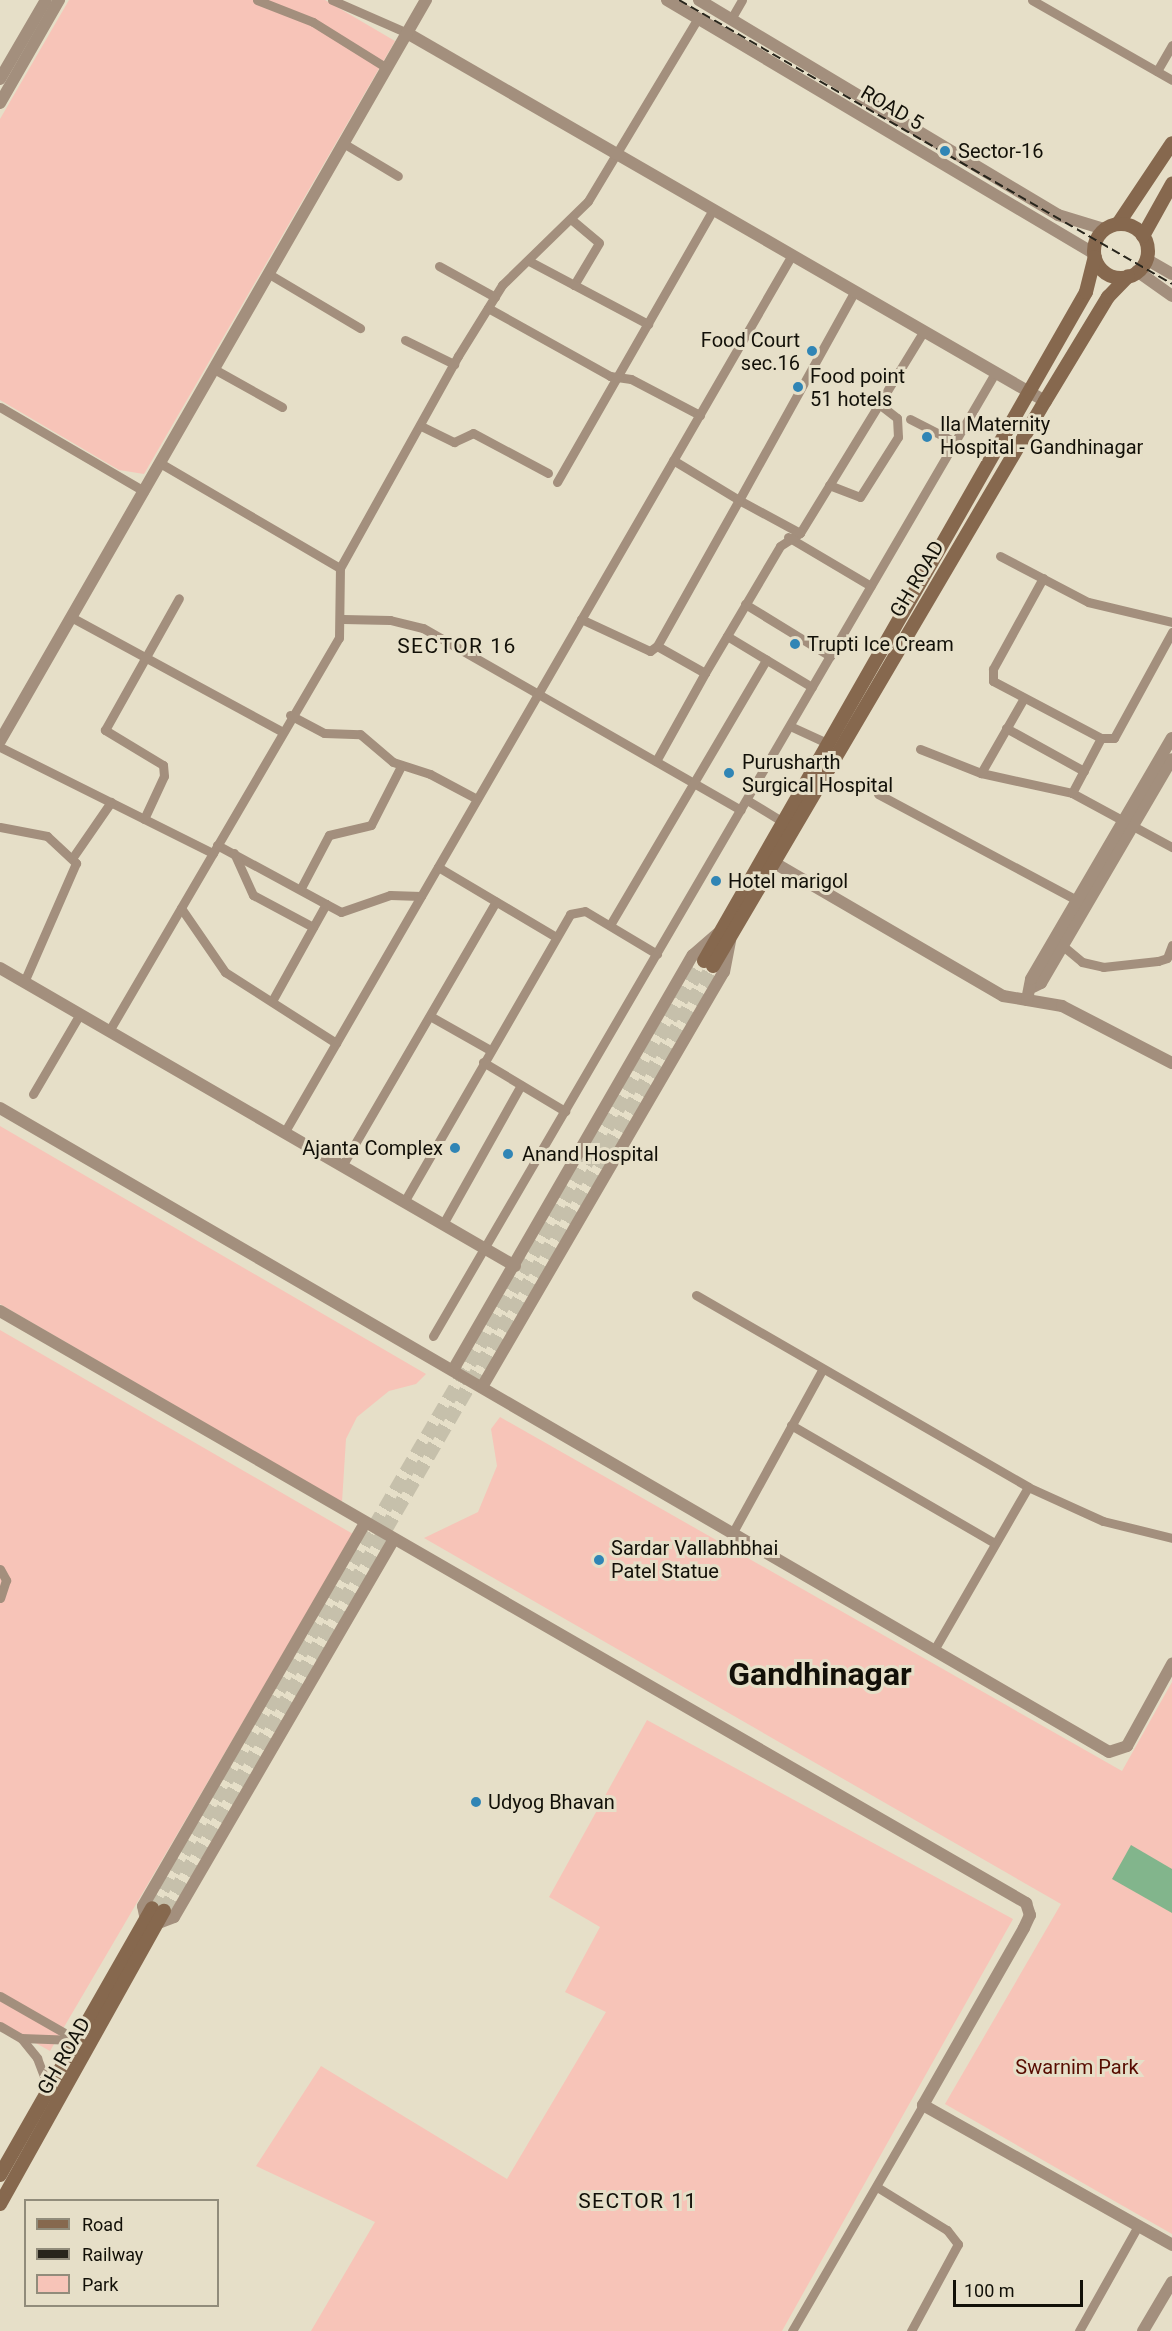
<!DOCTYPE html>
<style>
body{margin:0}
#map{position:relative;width:1172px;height:2331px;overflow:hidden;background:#e6dfc8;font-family:Roboto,sans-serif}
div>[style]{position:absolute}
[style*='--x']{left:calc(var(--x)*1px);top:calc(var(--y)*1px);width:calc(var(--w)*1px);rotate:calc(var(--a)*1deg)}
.green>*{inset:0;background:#f7c4b8}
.water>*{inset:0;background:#82b58c}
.secondary-tunnel>*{height:14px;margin-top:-7px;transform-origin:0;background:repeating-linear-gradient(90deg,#c6c0ab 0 14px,transparent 0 21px)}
.minor>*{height:9px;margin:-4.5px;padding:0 4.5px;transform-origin:4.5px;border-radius:4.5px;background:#a38f7d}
.tertiary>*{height:12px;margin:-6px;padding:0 6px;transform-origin:6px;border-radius:6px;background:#a38f7d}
.secondary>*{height:14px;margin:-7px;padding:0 7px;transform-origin:7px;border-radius:7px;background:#86684e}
.secondary>.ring{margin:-7px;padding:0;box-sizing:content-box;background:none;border:14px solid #86684e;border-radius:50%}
.rail>*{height:2px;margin-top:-1px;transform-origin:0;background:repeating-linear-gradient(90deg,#28251c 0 9px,transparent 0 13.5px)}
.dots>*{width:16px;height:16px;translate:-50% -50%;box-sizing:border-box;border:3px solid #e6dfc8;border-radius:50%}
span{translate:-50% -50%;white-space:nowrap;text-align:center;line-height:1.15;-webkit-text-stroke:6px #e6dfc8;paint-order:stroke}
.street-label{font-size:20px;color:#121008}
.poi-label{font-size:20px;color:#121008}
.left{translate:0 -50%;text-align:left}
.right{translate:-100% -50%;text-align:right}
.park-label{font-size:20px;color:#570c00}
.neighbourhood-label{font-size:21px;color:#121008;letter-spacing:1.5px}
.town-label{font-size:32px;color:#121008;font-weight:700}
.legend{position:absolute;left:24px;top:2199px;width:195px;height:108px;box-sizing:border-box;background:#e6dfc8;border:2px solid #918c7b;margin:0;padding:8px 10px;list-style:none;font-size:18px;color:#121008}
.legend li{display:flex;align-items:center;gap:12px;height:30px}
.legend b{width:30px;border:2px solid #918c7b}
.scale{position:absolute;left:953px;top:2280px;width:130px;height:27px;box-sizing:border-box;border:3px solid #121008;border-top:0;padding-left:8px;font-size:18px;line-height:21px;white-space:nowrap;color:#121008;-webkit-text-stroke:4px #e6dfc8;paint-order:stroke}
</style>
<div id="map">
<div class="green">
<i style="clip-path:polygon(69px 0,325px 0,395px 41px,144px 474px,119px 470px,0 400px,0 119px)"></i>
<i style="clip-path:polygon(0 1126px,426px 1374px,416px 1384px,389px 1391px,357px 1417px,346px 1439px,342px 1502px,0 1304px)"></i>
<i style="clip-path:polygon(0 1330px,353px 1534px,50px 2051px,0 2023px)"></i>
<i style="clip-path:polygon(500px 1417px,1122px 1771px,1172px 1682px,1172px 2234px,945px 2104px,1061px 1904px,424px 1538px,478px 1512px,497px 1466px,491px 1429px)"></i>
<i style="clip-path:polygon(647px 1720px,1013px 1919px,782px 2331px,311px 2331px,375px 2222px,256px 2166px,321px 2066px,507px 2179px,606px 2012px,565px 1992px,600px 1927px,549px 1897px)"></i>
</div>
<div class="water">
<i style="clip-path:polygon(1131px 1845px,1172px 1869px,1172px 1913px,1112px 1879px)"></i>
</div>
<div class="secondary-tunnel">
<i style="--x:152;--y:1908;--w:1096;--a:-59.76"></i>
<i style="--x:164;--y:1911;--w:1093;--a:-59.85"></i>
</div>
<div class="minor">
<i style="--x:257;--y:0;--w:60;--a:21.4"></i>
<i style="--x:313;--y:22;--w:87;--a:31.9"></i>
<i style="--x:332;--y:0;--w:82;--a:23.7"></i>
<i style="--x:1032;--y:0;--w:161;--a:29.7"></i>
<i style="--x:731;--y:19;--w:22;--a:-60"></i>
<i style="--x:1157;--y:71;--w:30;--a:-60"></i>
<i style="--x:343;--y:143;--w:64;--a:31"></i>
<i style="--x:572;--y:220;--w:35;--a:40"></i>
<i style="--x:599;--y:243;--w:49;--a:120.8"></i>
<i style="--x:529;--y:261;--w:135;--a:27.9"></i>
<i style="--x:439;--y:266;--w:64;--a:29"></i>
<i style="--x:269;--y:274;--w:106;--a:30.7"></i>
<i style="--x:488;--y:308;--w:140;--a:29.1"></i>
<i style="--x:610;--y:376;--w:21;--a:8"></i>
<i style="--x:631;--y:379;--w:78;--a:27.6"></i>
<i style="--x:405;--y:340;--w:55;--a:26.1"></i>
<i style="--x:214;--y:369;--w:78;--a:29.2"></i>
<i style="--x:0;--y:407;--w:167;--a:30.3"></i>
<i style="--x:910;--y:419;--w:51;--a:27.1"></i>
<i style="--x:421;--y:426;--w:37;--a:26"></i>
<i style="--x:454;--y:442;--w:21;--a:-25"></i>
<i style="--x:473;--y:433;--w:85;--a:28.1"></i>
<i style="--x:160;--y:463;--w:208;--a:30.3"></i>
<i style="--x:557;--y:482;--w:314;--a:-60.2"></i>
<i style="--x:829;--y:485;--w:33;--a:21"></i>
<i style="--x:860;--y:497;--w:71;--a:-57.7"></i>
<i style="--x:898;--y:437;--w:19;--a:-93"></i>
<i style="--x:897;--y:418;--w:23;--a:-142"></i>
<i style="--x:800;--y:533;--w:237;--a:-58.5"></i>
<i style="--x:788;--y:537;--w:96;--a:30.6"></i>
<i style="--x:1000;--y:556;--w:99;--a:27.6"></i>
<i style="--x:1088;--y:602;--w:86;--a:13.4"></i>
<i style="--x:1043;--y:578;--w:104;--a:118.8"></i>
<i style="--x:993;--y:669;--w:12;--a:90"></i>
<i style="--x:993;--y:681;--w:122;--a:27.8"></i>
<i style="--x:1101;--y:738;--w:13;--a:0"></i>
<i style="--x:1114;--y:738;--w:121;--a:-61.3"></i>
<i style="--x:745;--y:604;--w:100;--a:31.5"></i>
<i style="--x:71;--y:617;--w:239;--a:28.5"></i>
<i style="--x:343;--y:619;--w:47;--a:1.2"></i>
<i style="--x:390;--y:620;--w:34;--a:14"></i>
<i style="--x:423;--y:628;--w:366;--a:29.8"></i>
<i style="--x:581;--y:619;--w:76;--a:24.9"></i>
<i style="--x:650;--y:651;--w:9;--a:-36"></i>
<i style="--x:727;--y:636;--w:99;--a:31"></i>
<i style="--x:705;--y:673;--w:147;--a:-59.4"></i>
<i style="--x:780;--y:546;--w:24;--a:-33"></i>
<i style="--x:800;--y:533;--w:69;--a:-151.6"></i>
<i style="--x:739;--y:500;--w:239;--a:-61"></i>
<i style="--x:290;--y:715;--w:38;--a:28"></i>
<i style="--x:324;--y:733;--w:36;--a:2"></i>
<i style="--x:360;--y:734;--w:43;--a:40.3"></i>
<i style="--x:393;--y:762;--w:39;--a:18"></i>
<i style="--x:430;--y:774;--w:53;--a:28"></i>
<i style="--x:790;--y:726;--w:41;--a:24.7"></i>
<i style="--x:1006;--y:728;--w:89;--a:28.9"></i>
<i style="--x:0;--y:747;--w:238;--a:26.5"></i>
<i style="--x:920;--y:749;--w:66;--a:21.5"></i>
<i style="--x:981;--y:773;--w:93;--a:12.4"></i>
<i style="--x:1072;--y:793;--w:114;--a:28.4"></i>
<i style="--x:656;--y:761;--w:101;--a:-60.9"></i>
<i style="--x:705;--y:673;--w:55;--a:-150.6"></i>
<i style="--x:657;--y:646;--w:167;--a:-60.7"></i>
<i style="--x:739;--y:500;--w:77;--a:-148.8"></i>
<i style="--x:981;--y:773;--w:86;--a:-60.2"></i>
<i style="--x:1072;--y:793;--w:62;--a:-62.2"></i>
<i style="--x:878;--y:794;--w:231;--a:28.1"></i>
<i style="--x:747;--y:800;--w:48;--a:31.4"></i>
<i style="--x:144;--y:819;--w:47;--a:-65.1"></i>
<i style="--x:164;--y:776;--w:11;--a:-95"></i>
<i style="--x:163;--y:765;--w:68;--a:-148.9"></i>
<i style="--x:105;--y:730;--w:151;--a:-60.7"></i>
<i style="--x:0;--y:827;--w:48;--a:10.8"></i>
<i style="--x:47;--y:836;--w:40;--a:43"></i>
<i style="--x:76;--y:863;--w:130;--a:113.6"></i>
<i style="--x:217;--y:845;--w:124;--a:28.4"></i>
<i style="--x:326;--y:904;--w:111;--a:119.1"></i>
<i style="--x:234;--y:853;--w:46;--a:65.7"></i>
<i style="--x:253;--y:895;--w:68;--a:28.1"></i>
<i style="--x:73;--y:857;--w:67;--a:-55.4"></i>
<i style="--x:438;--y:867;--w:137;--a:30.7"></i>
<i style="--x:301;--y:888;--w:60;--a:-62.2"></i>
<i style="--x:329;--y:835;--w:43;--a:-13.4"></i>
<i style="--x:371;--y:825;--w:66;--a:-63"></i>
<i style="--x:326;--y:904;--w:17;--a:28"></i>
<i style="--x:341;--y:912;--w:52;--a:-19.1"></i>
<i style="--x:390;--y:895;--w:31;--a:2"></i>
<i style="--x:181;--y:908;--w:78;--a:55.5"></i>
<i style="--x:225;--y:972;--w:132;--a:32.6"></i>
<i style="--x:610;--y:925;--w:308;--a:-59.5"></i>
<i style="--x:1063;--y:946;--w:25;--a:40"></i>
<i style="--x:1082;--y:962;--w:22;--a:13"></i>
<i style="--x:1103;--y:967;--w:55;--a:-6.2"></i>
<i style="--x:1158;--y:961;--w:9;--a:-18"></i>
<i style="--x:1167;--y:958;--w:14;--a:-69"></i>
<i style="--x:430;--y:1016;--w:69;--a:29.5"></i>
<i style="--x:109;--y:1031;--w:455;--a:-59.7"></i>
<i style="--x:339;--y:638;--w:70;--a:-89.2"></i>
<i style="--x:340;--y:568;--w:243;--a:-60.9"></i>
<i style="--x:458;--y:356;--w:84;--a:-58.2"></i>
<i style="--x:502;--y:285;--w:120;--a:-44.3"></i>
<i style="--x:588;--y:201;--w:214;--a:-59"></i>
<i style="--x:483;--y:1062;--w:96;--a:30.9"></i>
<i style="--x:33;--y:1094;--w:93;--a:-59.6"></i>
<i style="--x:284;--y:1133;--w:1014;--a:-59.95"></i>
<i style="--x:342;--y:1166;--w:306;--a:-59.8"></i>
<i style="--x:404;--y:1202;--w:332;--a:-60"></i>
<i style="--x:570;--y:914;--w:15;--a:-11"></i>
<i style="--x:585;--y:911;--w:84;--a:30.8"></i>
<i style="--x:443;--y:1224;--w:159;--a:-60.7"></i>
<i style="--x:696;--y:1295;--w:384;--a:30"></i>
<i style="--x:1028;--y:1487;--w:82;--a:24.4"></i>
<i style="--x:1103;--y:1521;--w:71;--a:13.8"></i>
<i style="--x:433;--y:1336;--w:1115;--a:-59.73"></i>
<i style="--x:791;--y:1425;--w:233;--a:30.1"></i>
<i style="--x:733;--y:1532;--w:185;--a:-61.2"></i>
<i style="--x:0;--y:1569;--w:13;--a:61"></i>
<i style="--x:6;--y:1580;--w:19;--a:108"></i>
<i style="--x:934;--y:1650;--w:188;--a:-60"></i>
<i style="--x:0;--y:1996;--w:95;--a:29.8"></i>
<i style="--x:0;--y:2026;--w:24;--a:30"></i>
<i style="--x:21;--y:2038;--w:54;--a:2.1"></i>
<i style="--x:21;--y:2038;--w:26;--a:51"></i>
<i style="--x:37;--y:2058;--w:33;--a:69"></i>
<i style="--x:877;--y:2187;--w:82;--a:31.6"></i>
<i style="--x:947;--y:2230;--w:18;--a:52"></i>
<i style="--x:958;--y:2244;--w:99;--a:118.4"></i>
<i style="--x:792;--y:2331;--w:261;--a:-59.9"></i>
<i style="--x:1079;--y:2331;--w:120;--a:-60.7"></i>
</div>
<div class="tertiary">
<i style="--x:667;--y:0;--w:497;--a:30.7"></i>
<i style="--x:699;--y:0;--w:418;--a:30.9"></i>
<i style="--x:1058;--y:215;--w:48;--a:16.9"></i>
<i style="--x:407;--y:33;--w:737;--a:29.98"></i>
<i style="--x:0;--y:79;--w:91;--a:-59.8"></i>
<i style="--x:0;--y:103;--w:119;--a:-60.2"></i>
<i style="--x:1146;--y:259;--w:30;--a:30"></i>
<i style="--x:1137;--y:271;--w:43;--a:35.5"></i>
<i style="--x:0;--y:741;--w:855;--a:-60.11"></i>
<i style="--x:766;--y:858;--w:274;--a:30.2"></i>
<i style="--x:1003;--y:996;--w:60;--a:9.6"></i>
<i style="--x:1062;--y:1006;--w:124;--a:27.4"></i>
<i style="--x:0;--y:968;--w:595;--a:30.06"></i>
<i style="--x:1033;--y:987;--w:9;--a:-27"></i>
<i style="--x:1041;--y:983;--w:259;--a:-59.7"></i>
<i style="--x:1027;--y:1000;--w:21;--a:-79"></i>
<i style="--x:1031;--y:979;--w:279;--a:-59.7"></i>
<i style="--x:0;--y:1108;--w:1282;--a:30.14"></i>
<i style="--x:1109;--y:1752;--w:19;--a:-18"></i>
<i style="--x:1127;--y:1746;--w:94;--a:-61.2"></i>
<i style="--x:0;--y:1311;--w:1185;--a:29.98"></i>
<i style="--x:1026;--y:1903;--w:13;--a:72"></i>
<i style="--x:1030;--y:1915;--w:14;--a:115"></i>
<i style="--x:1024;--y:1928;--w:204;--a:119.7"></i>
<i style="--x:923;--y:2105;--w:286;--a:29.3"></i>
<i style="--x:453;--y:1370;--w:479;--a:-60"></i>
<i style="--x:693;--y:955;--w:32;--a:-41"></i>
<i style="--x:482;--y:1387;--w:480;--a:-59.8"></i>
<i style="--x:724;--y:972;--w:33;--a:-79"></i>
<i style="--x:146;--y:1920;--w:14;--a:-102"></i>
<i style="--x:143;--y:1906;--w:443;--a:-59.9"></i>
<i style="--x:156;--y:1924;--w:19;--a:-21"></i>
<i style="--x:174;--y:1917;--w:437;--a:-59.8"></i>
<i style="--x:1143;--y:2331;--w:57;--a:-59.4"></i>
</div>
<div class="secondary">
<i style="--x:1118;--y:224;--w:97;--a:-56.3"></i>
<i class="ring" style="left:1094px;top:224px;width:40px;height:40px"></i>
<i style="--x:1143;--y:236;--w:60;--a:-60.9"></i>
<i style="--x:704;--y:961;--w:770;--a:-60.27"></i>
<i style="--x:1086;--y:292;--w:36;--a:-76"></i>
<i style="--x:713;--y:966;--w:655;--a:-59.56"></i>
<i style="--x:1045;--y:401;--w:122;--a:-58.8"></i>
<i style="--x:1108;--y:297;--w:29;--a:-46"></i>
<i style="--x:0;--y:2175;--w:307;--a:-60.3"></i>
<i style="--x:0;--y:2204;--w:336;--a:-60.8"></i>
</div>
<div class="rail">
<i style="--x:679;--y:0;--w:569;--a:29.94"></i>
</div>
<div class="dots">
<i style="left:945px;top:151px;background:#3085b5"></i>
<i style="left:812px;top:351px;background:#3085b5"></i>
<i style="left:798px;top:387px;background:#3085b5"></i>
<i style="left:927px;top:437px;background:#3085b5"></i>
<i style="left:795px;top:644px;background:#3085b5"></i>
<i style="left:729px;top:773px;background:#3085b5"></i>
<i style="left:716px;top:881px;background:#3085b5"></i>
<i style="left:455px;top:1148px;background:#3085b5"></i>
<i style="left:508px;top:1154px;background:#3085b5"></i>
<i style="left:599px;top:1560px;background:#3085b5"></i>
<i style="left:476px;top:1802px;background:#3085b5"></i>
</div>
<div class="street-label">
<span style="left:892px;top:108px;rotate:30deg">ROAD 5</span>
<span style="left:917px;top:579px;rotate:-59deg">GH ROAD</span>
<span style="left:64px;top:2056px;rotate:-60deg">GH ROAD</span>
</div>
<div class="poi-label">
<span class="left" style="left:958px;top:151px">Sector-16</span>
<span class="right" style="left:800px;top:352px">Food Court<br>sec.16</span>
<span class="left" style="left:810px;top:388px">Food point<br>51 hotels</span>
<span class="left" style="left:940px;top:436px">Ila Maternity<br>Hospital - Gandhinagar</span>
<span class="left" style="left:807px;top:644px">Trupti Ice Cream</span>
<span class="left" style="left:742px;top:774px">Purusharth<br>Surgical Hospital</span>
<span class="left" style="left:728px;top:881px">Hotel marigol</span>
<span class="right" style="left:443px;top:1148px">Ajanta Complex</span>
<span class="left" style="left:522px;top:1154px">Anand Hospital</span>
<span class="left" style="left:611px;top:1560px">Sardar Vallabhbhai<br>Patel Statue</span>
<span class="left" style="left:488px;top:1802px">Udyog Bhavan</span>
</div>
<div class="park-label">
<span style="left:1077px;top:2067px">Swarnim Park</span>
</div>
<div class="neighbourhood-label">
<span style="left:457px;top:646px">SECTOR 16</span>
<span style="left:638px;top:2201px">SECTOR 11</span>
</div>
<div class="town-label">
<span style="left:820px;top:1674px">Gandhinagar</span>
</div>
<ul class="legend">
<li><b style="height:8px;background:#86684e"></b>Road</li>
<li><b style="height:8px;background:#28251c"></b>Railway</li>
<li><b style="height:16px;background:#f7c4b8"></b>Park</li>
</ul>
<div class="scale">100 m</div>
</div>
